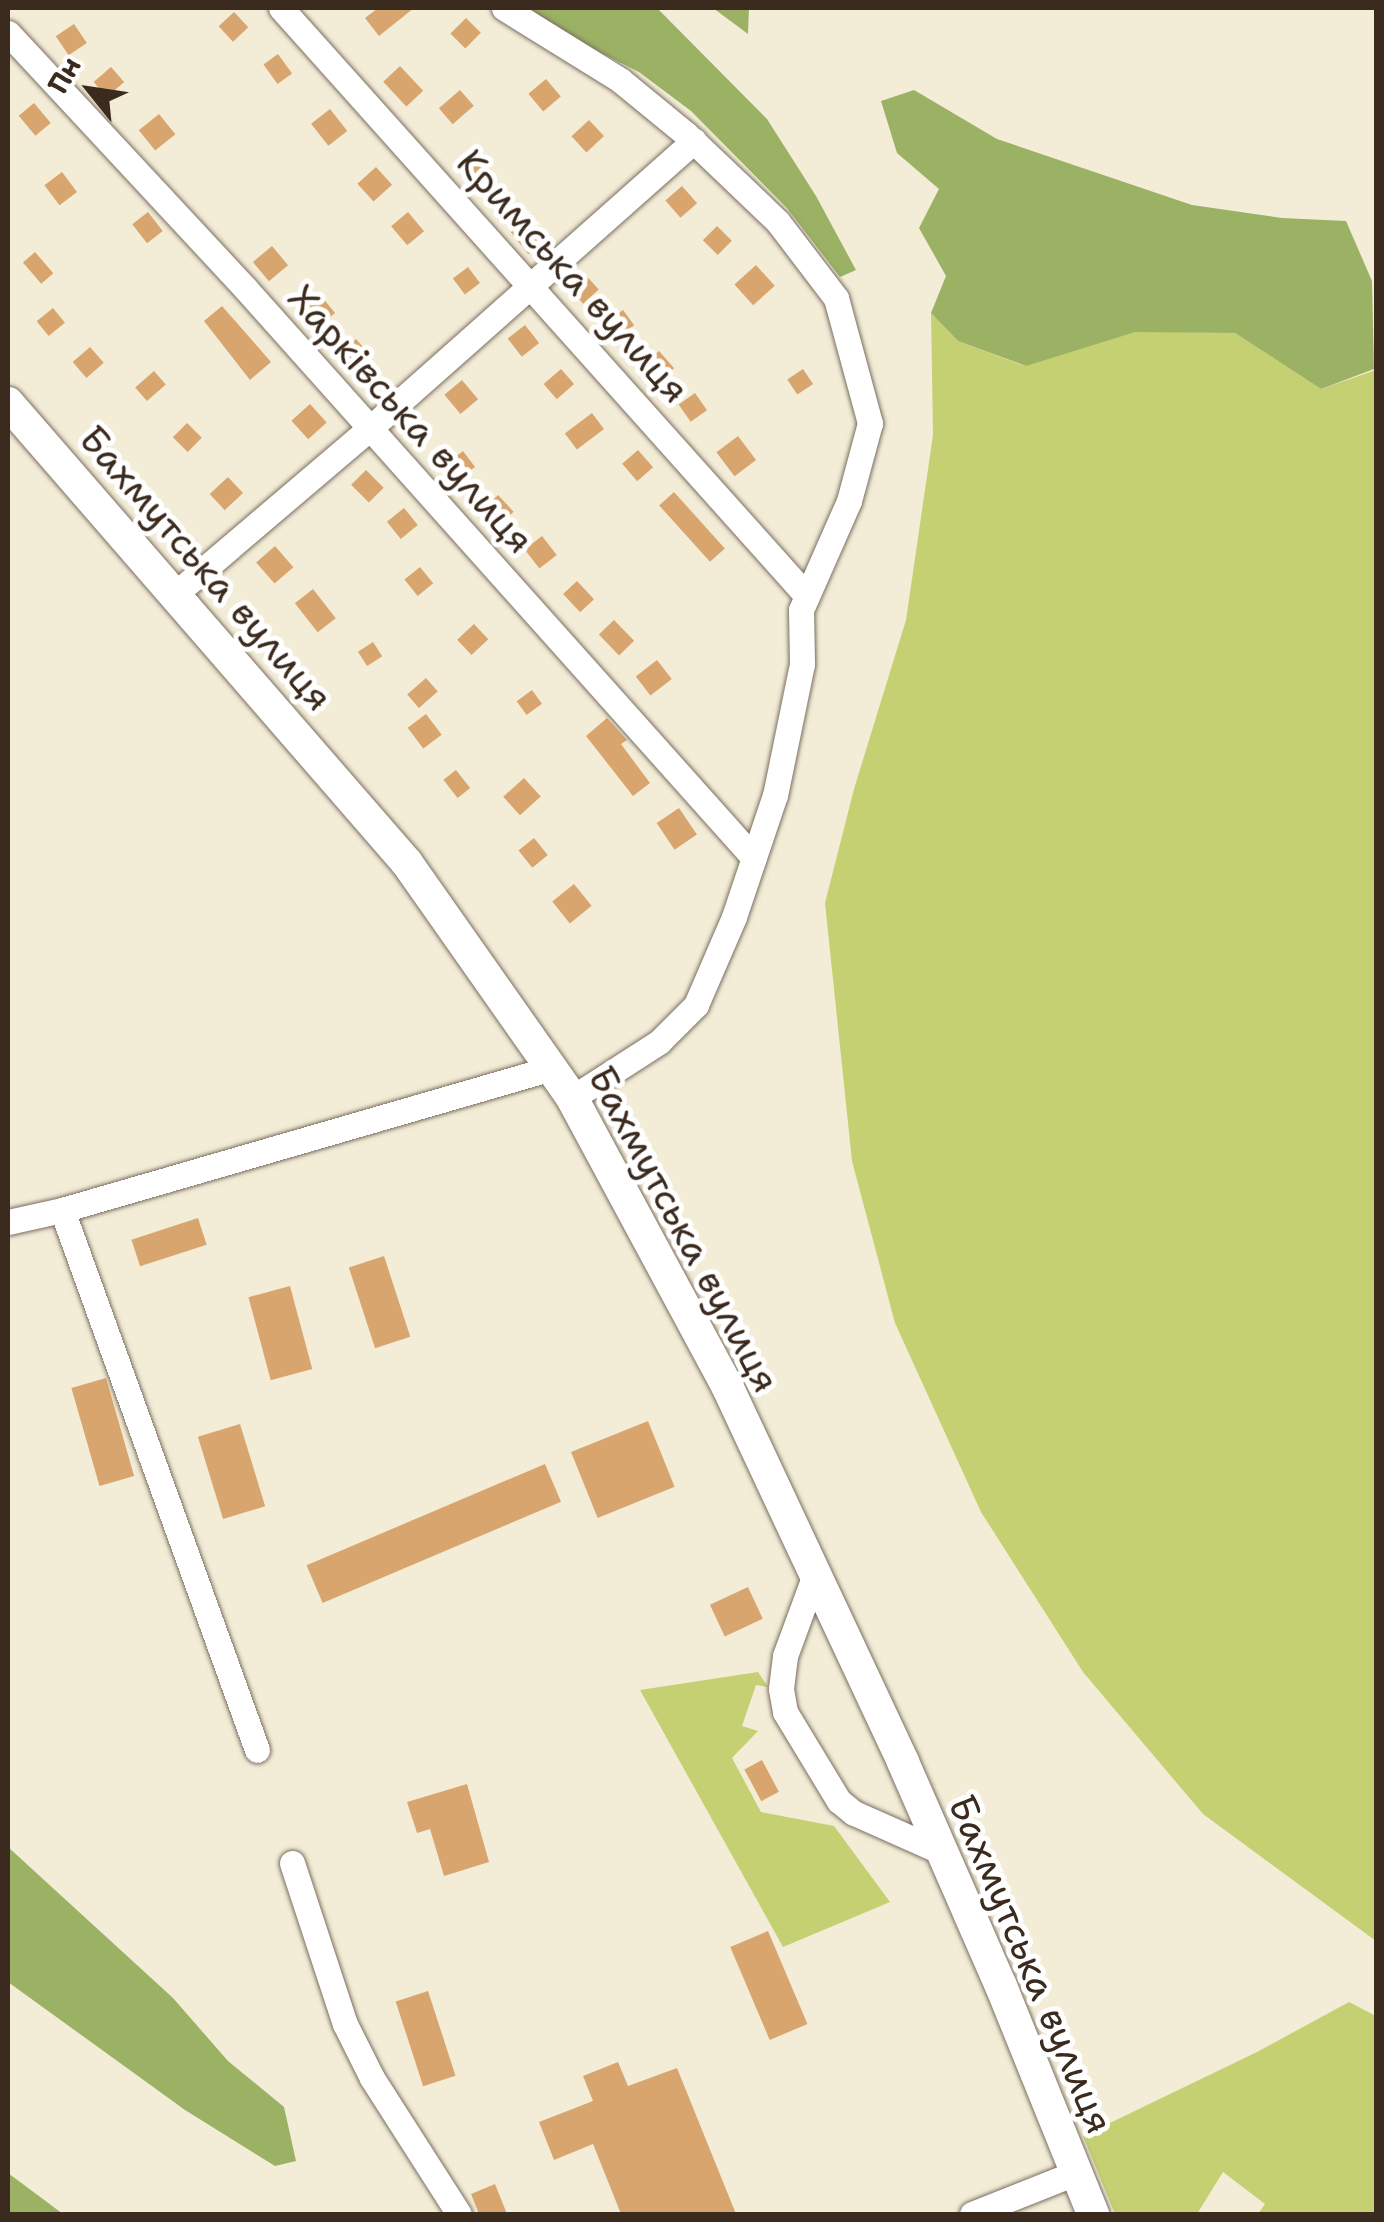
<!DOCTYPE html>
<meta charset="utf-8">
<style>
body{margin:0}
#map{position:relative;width:1384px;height:2222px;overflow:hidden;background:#f3edd8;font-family:"Shantell Sans",sans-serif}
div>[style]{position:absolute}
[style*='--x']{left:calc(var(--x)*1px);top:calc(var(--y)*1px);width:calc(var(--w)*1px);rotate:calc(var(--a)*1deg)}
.green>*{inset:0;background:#c4d072}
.forest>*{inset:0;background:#9bb264}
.building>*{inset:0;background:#d9a56f;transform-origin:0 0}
.roads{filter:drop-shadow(0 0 2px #7b6e5f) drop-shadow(0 0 2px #7b6e5f)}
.minor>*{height:25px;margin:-12.5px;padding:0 12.5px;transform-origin:12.5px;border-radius:12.5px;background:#fff}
.major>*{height:32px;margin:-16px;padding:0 16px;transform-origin:16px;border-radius:16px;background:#fff}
span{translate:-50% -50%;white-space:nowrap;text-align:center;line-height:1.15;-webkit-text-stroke:10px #fff;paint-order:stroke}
.street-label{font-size:38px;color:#3b2a1e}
.frame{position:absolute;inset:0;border:10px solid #3b2a1e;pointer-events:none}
.north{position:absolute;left:40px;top:40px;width:100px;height:100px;-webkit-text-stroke:8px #fff;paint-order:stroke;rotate:300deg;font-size:28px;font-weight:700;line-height:40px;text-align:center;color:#3b2a1e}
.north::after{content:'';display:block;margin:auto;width:35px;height:45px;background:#3b2a1e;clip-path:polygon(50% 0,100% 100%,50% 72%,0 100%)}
</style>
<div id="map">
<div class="green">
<i style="clip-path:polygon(931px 313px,958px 341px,1025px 366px,1135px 331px,1235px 333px,1321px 389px,1376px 370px,1376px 1941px,1203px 1814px,1083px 1672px,981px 1512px,895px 1323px,852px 1161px,825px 903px,854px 789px,906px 620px,933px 435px)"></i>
<i style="clip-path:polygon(758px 1672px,768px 1687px,756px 1685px,742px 1726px,758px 1731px,732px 1758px,761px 1812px,834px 1826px,890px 1902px,783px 1947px,640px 1690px)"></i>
<i style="clip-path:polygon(1349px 2002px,1376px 2016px,1376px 2214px,1258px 2214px,1265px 2204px,1223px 2172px,1197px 2214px,1115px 2214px,1083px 2136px,1257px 2052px)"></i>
</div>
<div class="forest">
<i style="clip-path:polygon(530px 8px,657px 8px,767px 119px,816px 196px,856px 270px,840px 277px,787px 208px,691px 111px,639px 72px,564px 34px)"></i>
<i style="clip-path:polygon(713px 8px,749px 8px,748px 34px)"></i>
<i style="clip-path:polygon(914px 90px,997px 139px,1192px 205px,1282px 218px,1346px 221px,1372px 281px,1374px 369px,1321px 389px,1235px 333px,1135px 332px,1026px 366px,958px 341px,931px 313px,946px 276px,919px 228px,939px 189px,897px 153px,881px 101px)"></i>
<i style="clip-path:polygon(8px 1847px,173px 1998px,228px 2061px,284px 2107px,296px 2161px,275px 2166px,185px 2110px,8px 1982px)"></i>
<i style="clip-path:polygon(8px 2173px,63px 2214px,8px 2214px)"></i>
</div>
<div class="building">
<i style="clip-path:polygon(378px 8px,414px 8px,379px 36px,365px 18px)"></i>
<i style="left:234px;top:12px;width:21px;height:21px;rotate:47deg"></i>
<i style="left:466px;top:18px;width:21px;height:22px;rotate:45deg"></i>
<i style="left:74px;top:24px;width:23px;height:22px;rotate:56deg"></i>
<i style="left:278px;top:54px;width:24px;height:18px;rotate:54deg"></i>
<i style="left:400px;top:66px;width:34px;height:23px;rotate:47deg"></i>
<i style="left:111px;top:67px;width:20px;height:23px;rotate:49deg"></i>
<i style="left:546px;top:79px;width:23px;height:23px;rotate:50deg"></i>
<i style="left:460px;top:90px;width:21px;height:28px;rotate:49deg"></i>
<i style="left:34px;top:103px;width:26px;height:20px;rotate:50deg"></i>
<i style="left:330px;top:109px;width:28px;height:24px;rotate:52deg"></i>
<i style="left:159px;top:114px;width:26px;height:26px;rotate:51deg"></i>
<i style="left:589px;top:120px;width:22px;height:24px;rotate:47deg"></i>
<i style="left:481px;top:155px;width:22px;height:25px;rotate:54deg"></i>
<i style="left:376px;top:167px;width:24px;height:25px;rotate:48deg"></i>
<i style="left:62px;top:172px;width:25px;height:22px;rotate:53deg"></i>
<i style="left:682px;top:186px;width:23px;height:22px;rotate:49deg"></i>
<i style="left:148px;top:212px;width:24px;height:20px;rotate:52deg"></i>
<i style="left:408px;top:212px;width:25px;height:22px;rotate:50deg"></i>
<i style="left:529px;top:218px;width:28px;height:23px;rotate:52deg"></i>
<i style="left:717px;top:226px;width:21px;height:20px;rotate:45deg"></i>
<i style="left:272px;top:246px;width:25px;height:25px;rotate:50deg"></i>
<i style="left:35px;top:252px;width:28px;height:16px;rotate:49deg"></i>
<i style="left:756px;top:265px;width:28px;height:29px;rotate:48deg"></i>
<i style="left:468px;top:267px;width:20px;height:19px;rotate:53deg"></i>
<i style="left:582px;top:271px;width:25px;height:21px;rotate:48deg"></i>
<i style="left:318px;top:292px;width:27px;height:24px;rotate:51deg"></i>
<i style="clip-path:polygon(222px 306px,271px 362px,250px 380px,204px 321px)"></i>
<i style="left:53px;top:308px;width:19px;height:21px;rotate:51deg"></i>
<i style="left:623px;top:310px;width:19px;height:22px;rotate:54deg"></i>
<i style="left:525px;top:325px;width:23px;height:22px;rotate:52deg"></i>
<i style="left:356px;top:339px;width:21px;height:21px;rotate:49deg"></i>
<i style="left:90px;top:347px;width:21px;height:23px;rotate:49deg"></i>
<i style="left:659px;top:351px;width:23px;height:25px;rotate:49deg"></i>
<i style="left:561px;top:369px;width:20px;height:23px;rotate:49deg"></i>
<i style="left:803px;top:369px;width:18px;height:19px;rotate:56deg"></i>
<i style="left:154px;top:371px;width:18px;height:25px;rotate:49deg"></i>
<i style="left:462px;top:380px;width:25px;height:23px;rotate:50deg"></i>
<i style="left:695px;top:393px;width:21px;height:20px;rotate:55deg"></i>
<i style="left:310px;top:404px;width:25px;height:25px;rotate:48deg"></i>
<i style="left:592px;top:413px;width:20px;height:34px;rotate:53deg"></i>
<i style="left:187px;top:423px;width:21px;height:20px;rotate:45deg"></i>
<i style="left:738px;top:436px;width:30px;height:27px;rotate:53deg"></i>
<i style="left:638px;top:450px;width:23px;height:21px;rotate:49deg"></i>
<i style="left:463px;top:451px;width:20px;height:24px;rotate:53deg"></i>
<i style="left:366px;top:470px;width:25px;height:21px;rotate:45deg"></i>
<i style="left:228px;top:477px;width:22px;height:25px;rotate:47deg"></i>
<i style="left:674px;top:492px;width:76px;height:20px;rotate:48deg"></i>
<i style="left:498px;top:495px;width:23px;height:18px;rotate:47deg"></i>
<i style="left:404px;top:508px;width:22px;height:22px;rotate:51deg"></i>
<i style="left:542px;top:536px;width:24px;height:22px;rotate:52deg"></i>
<i style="left:275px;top:546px;width:28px;height:25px;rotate:49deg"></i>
<i style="left:420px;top:567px;width:21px;height:20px;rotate:51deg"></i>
<i style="left:577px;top:581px;width:25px;height:19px;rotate:47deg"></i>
<i style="left:313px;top:589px;width:37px;height:23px;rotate:52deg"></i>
<i style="left:614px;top:620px;width:29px;height:21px;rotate:46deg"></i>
<i style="left:474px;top:624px;width:21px;height:23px;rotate:47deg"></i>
<i style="left:373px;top:642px;width:17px;height:18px;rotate:57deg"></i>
<i style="left:657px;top:660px;width:24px;height:27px;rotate:52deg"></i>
<i style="left:426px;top:678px;width:18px;height:25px;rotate:49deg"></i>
<i style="left:532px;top:690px;width:17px;height:19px;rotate:54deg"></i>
<i style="left:426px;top:714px;width:26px;height:23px;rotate:53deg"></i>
<i style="clip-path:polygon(607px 718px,627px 740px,621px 744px,650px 783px,633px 796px,586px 736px)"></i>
<i style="left:456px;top:770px;width:23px;height:16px;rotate:52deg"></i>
<i style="left:524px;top:778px;width:25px;height:28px;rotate:48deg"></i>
<i style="left:679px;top:808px;width:32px;height:27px;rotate:56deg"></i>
<i style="left:534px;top:838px;width:22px;height:20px;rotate:51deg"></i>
<i style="left:574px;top:884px;width:28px;height:28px;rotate:51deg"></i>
<i style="left:198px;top:1218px;width:28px;height:70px;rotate:72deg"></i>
<i style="left:384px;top:1256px;width:85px;height:37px;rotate:72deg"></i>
<i style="left:290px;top:1286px;width:86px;height:43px;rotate:75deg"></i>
<i style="left:106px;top:1378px;width:102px;height:36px;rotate:74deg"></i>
<i style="left:648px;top:1421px;width:71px;height:83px;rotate:68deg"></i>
<i style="left:240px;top:1424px;width:86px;height:44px;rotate:73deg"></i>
<i style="left:545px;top:1464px;width:41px;height:259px;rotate:67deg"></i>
<i style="left:748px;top:1587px;width:35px;height:42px;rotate:65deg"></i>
<i style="left:762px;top:1760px;width:36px;height:20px;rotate:62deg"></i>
<i style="clip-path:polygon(467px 1784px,489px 1862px,444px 1876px,430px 1829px,417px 1833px,407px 1802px)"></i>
<i style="left:768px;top:1931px;width:101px;height:41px;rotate:67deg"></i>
<i style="left:428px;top:1991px;width:89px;height:34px;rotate:72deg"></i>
<i style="clip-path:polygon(618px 2062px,628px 2086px,677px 2068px,736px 2214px,621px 2214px,593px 2144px,554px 2160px,539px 2122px,593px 2101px,583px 2076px)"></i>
<i style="clip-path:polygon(495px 2184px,507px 2214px,479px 2214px,471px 2194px)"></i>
</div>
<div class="roads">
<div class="minor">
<i style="--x:281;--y:8;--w:789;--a:48.19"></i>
<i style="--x:504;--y:8;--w:137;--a:31.8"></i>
<i style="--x:620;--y:80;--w:85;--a:39.3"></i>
<i style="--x:686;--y:134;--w:127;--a:43.7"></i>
<i style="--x:778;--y:222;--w:96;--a:52.7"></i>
<i style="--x:836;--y:298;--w:130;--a:74.8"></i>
<i style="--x:870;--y:423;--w:81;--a:105.1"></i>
<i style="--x:849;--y:501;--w:119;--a:113.8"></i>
<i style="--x:801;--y:610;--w:54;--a:88.9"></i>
<i style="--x:802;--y:664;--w:134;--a:101.6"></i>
<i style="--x:775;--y:795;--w:129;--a:108.6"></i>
<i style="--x:734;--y:917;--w:96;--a:113.4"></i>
<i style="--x:696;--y:1005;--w:52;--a:135"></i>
<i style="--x:659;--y:1042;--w:103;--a:147.2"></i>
<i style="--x:8;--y:33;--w:348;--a:47.1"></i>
<i style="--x:245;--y:288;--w:764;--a:48.24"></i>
<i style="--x:175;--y:594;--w:253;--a:-40.4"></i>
<i style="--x:368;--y:430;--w:436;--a:-41.6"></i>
<i style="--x:62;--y:1210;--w:574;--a:70.14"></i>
<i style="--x:8;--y:1222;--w:55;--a:-12.5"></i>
<i style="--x:62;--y:1210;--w:510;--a:-16.16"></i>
<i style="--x:814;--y:1577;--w:84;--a:110.2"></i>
<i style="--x:785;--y:1656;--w:33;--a:97"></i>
<i style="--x:781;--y:1689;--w:23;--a:80"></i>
<i style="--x:785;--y:1712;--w:104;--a:58.8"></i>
<i style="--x:839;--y:1801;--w:19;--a:39"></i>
<i style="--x:854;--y:1813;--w:96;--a:23.9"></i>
<i style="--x:292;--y:1863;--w:169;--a:71.8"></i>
<i style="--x:345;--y:2024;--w:60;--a:63.4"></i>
<i style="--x:372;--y:2078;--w:161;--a:57.4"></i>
<i style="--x:972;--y:2214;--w:111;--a:-21.7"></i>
</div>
<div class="major">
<i style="--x:8;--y:403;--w:609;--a:49.06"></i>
<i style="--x:407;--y:863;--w:287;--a:54.9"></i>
<i style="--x:572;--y:1098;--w:329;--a:61.7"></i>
<i style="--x:728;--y:1388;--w:413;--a:64.9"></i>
<i style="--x:903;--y:1762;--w:244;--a:66.4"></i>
<i style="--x:1001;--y:1986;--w:246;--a:68"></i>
</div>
</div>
<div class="street-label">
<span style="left:573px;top:276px;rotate:48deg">Кримська вулиця</span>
<span style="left:411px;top:419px;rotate:48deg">Харківська вулиця</span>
<span style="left:206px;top:568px;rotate:49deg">Бахмутська вулиця</span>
<span style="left:684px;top:1229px;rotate:62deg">Бахмутська вулиця</span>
<span style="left:1031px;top:1964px;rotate:67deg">Бахмутська вулиця</span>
</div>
<div class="frame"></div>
<div class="north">Пн</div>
</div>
